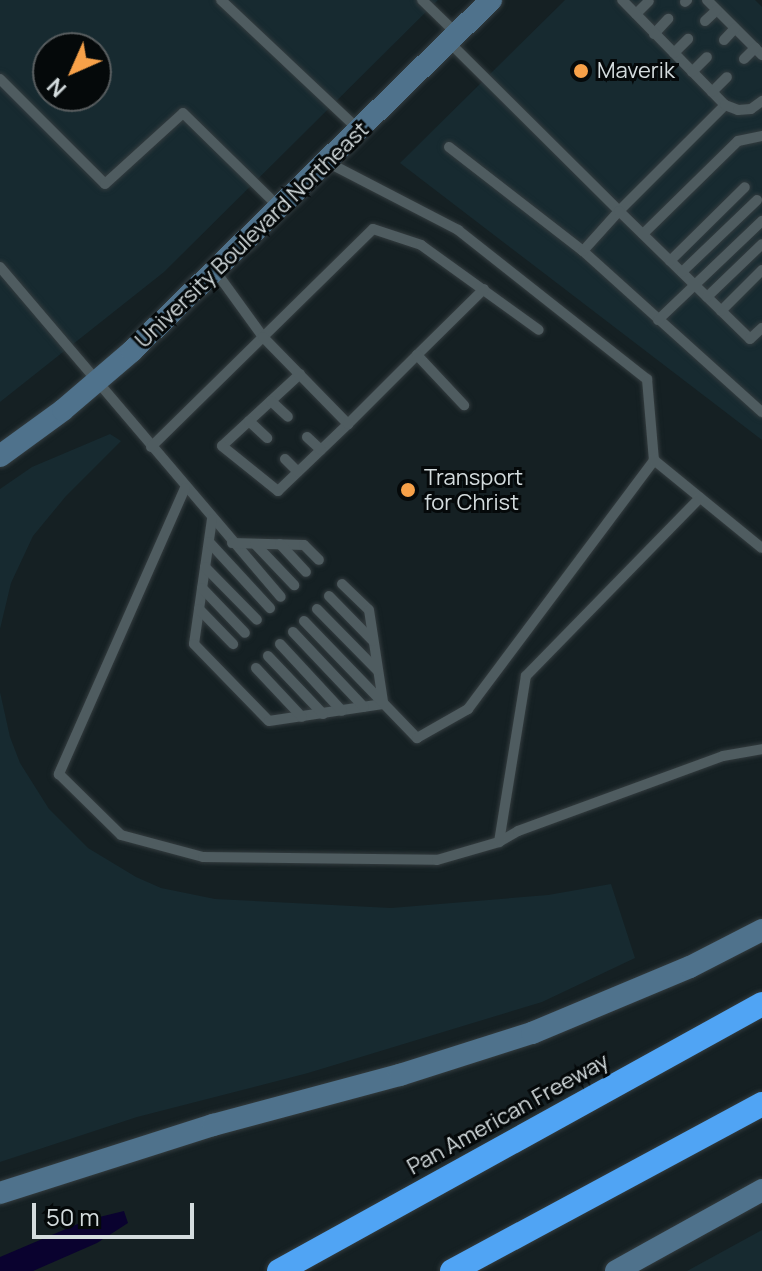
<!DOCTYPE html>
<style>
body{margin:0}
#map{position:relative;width:762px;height:1271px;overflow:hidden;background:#152023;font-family:Manrope,sans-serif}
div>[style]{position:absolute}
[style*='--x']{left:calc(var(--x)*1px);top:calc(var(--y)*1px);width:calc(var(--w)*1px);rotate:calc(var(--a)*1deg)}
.built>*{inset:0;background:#172a30}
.water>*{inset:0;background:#0a022f}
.roads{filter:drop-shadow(0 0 2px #343c3f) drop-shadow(0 0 2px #343c3f)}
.service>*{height:10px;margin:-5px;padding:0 5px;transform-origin:5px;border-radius:5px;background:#4f5c60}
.secondary>*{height:22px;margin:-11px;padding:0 11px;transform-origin:11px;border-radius:11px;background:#4f728c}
.motorway>*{height:24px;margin:-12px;padding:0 12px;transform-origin:12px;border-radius:12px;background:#50a4f4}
.dots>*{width:22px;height:22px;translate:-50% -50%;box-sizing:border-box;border:4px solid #05090a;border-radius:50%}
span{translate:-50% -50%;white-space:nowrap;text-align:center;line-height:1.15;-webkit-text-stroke:6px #05090a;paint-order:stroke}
.poi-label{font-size:22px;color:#d4dcde}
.left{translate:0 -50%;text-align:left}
.street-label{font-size:22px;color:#d4dcde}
.north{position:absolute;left:32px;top:32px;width:80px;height:80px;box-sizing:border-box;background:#05090a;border:2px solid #585d5f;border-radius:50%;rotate:225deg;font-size:22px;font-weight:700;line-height:32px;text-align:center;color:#d4dcde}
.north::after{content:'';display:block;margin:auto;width:28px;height:36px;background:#f7a149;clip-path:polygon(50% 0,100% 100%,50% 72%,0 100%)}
.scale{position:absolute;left:32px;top:1203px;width:162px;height:36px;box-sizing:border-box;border:4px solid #d4dcde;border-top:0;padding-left:10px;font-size:24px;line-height:28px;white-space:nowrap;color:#d4dcde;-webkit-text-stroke:6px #05090a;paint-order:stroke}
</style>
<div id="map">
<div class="built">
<i style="clip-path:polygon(evenodd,0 0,438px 0,164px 272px,0 402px,0 0,48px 48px,96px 48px,96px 96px,48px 96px,48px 48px)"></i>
<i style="clip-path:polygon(565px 0,755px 0,762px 7px,762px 440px,400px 163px)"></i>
<i style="clip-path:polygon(110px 434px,121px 441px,66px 496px,33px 536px,11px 583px,0 629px,0 489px,32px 467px)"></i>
<i style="clip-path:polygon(0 692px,10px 737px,20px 763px,49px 809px,88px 848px,136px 877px,161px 888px,215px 899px,391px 908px,548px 895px,611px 884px,635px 958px,542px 1002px,308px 1073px,137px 1117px,0 1162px)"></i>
<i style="clip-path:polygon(762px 1230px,762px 1271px,687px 1271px)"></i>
</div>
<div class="water">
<i style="clip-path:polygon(124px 1211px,128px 1223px,97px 1243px,33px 1271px,0 1271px,0 1257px,87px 1220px)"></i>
</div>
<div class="roads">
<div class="service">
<i style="--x:221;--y:0;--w:190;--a:43.3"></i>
<i style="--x:422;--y:0;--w:49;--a:44.2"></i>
<i style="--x:707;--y:0;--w:78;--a:45"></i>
<i style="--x:685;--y:2;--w:3;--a:-45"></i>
<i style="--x:636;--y:14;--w:18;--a:-45"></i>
<i style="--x:705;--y:21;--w:16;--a:-43"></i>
<i style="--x:654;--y:34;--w:21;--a:-47"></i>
<i style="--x:724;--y:40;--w:16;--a:-47"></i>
<i style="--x:449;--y:42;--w:240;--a:44.8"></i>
<i style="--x:619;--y:211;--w:150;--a:-45"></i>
<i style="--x:725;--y:105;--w:147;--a:-134.4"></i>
<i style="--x:674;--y:53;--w:20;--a:-45"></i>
<i style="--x:744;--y:59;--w:16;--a:-45"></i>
<i style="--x:692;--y:72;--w:21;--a:-45"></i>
<i style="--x:0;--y:79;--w:148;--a:45"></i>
<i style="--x:105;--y:184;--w:105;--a:-42.3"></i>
<i style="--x:183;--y:113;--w:134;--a:44.4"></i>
<i style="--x:712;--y:92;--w:21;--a:-45"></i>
<i style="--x:725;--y:105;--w:14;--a:21"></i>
<i style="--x:738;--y:110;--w:13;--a:-4"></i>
<i style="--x:751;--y:109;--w:14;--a:-36"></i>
<i style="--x:449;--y:147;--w:170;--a:37.8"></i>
<i style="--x:583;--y:251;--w:241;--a:42"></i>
<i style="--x:327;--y:162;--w:148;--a:27.4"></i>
<i style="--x:458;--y:230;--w:241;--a:38.3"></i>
<i style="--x:647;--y:379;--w:81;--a:85.1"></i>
<i style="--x:643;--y:234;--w:133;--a:-44.4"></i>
<i style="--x:738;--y:141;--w:25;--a:-12"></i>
<i style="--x:583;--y:251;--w:54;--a:-48"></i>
<i style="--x:619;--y:211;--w:183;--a:44.3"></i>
<i style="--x:750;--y:339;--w:16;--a:-43"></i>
<i style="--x:670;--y:261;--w:105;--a:-44.6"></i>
<i style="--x:0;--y:267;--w:433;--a:49.6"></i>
<i style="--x:216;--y:272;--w:80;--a:54.1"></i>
<i style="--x:263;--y:337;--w:154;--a:-44.5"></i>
<i style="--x:373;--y:229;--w:51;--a:18.4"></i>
<i style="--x:421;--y:245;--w:145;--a:35.8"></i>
<i style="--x:682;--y:272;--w:104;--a:-43.8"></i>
<i style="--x:707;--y:297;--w:76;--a:-43.9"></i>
<i style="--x:721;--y:311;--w:58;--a:-45"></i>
<i style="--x:658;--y:320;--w:144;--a:-43.6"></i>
<i style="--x:417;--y:355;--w:94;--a:-44.6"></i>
<i style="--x:300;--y:374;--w:106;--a:137.3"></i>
<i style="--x:222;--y:446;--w:72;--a:38.8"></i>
<i style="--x:278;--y:491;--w:97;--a:-43.7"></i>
<i style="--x:271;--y:401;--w:23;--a:43"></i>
<i style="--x:249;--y:421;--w:25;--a:43"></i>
<i style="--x:307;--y:437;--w:19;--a:43"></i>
<i style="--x:151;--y:447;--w:157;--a:-44.5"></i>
<i style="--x:263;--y:337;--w:122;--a:45.7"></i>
<i style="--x:348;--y:424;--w:98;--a:-45"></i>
<i style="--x:417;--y:355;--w:69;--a:46.8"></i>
<i style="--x:285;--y:459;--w:18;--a:45"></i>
<i style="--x:185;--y:488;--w:313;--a:113.8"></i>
<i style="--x:59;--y:774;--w:87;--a:44.5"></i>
<i style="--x:121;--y:835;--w:85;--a:15"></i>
<i style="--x:203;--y:857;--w:234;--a:0.7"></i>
<i style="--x:437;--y:860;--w:65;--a:-16.2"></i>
<i style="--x:499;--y:842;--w:22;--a:-30"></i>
<i style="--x:518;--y:831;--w:218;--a:-20.1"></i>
<i style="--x:723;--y:756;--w:40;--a:-10"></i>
<i style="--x:212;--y:519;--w:126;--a:98.2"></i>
<i style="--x:194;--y:644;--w:107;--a:45.8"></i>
<i style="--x:269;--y:721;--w:115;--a:-8.5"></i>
<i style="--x:209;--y:542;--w:90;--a:47.3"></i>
<i style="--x:232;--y:543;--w:72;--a:1.6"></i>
<i style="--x:304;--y:545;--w:21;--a:45"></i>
<i style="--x:255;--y:544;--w:57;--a:46.4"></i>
<i style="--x:280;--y:544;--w:38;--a:47"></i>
<i style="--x:205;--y:567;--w:74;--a:45.5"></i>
<i style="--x:342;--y:584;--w:37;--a:44"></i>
<i style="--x:369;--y:610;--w:93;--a:81.3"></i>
<i style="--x:202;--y:588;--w:62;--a:46.3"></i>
<i style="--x:329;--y:596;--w:63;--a:45.6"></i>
<i style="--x:199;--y:609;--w:49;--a:45.8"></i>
<i style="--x:317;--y:609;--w:86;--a:45.5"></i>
<i style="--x:304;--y:621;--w:163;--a:46"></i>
<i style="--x:417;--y:738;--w:59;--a:-29.6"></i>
<i style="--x:468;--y:709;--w:311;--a:-53.2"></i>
<i style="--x:654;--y:460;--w:139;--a:39.2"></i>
<i style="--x:293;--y:632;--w:103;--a:46.6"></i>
<i style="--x:280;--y:644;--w:91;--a:47.2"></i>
<i style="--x:268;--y:656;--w:80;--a:46.5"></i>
<i style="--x:256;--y:668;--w:67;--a:46.8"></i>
<i style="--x:499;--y:842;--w:168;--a:-80.8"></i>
<i style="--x:526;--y:676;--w:249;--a:-45.7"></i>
</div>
<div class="secondary">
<i style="--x:0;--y:456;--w:78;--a:-36.1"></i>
<i style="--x:63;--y:410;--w:91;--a:-40.5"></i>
<i style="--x:132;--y:351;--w:502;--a:-44.35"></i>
<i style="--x:0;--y:1193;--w:224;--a:-17.7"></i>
<i style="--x:213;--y:1125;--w:194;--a:-15"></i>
<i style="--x:400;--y:1075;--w:139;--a:-17.7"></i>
<i style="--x:532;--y:1033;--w:171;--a:-22.7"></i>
<i style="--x:690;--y:967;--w:81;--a:-27.2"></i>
<i style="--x:616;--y:1271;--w:167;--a:-29"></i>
</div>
<div class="motorway">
<i style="--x:279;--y:1271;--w:552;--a:-28.93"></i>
<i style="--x:452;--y:1271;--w:352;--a:-28.3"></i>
</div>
</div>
<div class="dots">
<i style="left:581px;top:71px;background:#f7a149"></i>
<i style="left:408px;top:490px;background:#f7a149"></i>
</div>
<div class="poi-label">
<span class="left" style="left:597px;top:71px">Maverik</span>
<span class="left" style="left:424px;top:490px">Transport<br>for Christ</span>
</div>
<div class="street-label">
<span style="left:252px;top:235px;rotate:-44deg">University Boulevard Northeast</span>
<span style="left:508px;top:1114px;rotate:-29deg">Pan American Freeway</span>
</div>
<div class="north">N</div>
<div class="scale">50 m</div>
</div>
